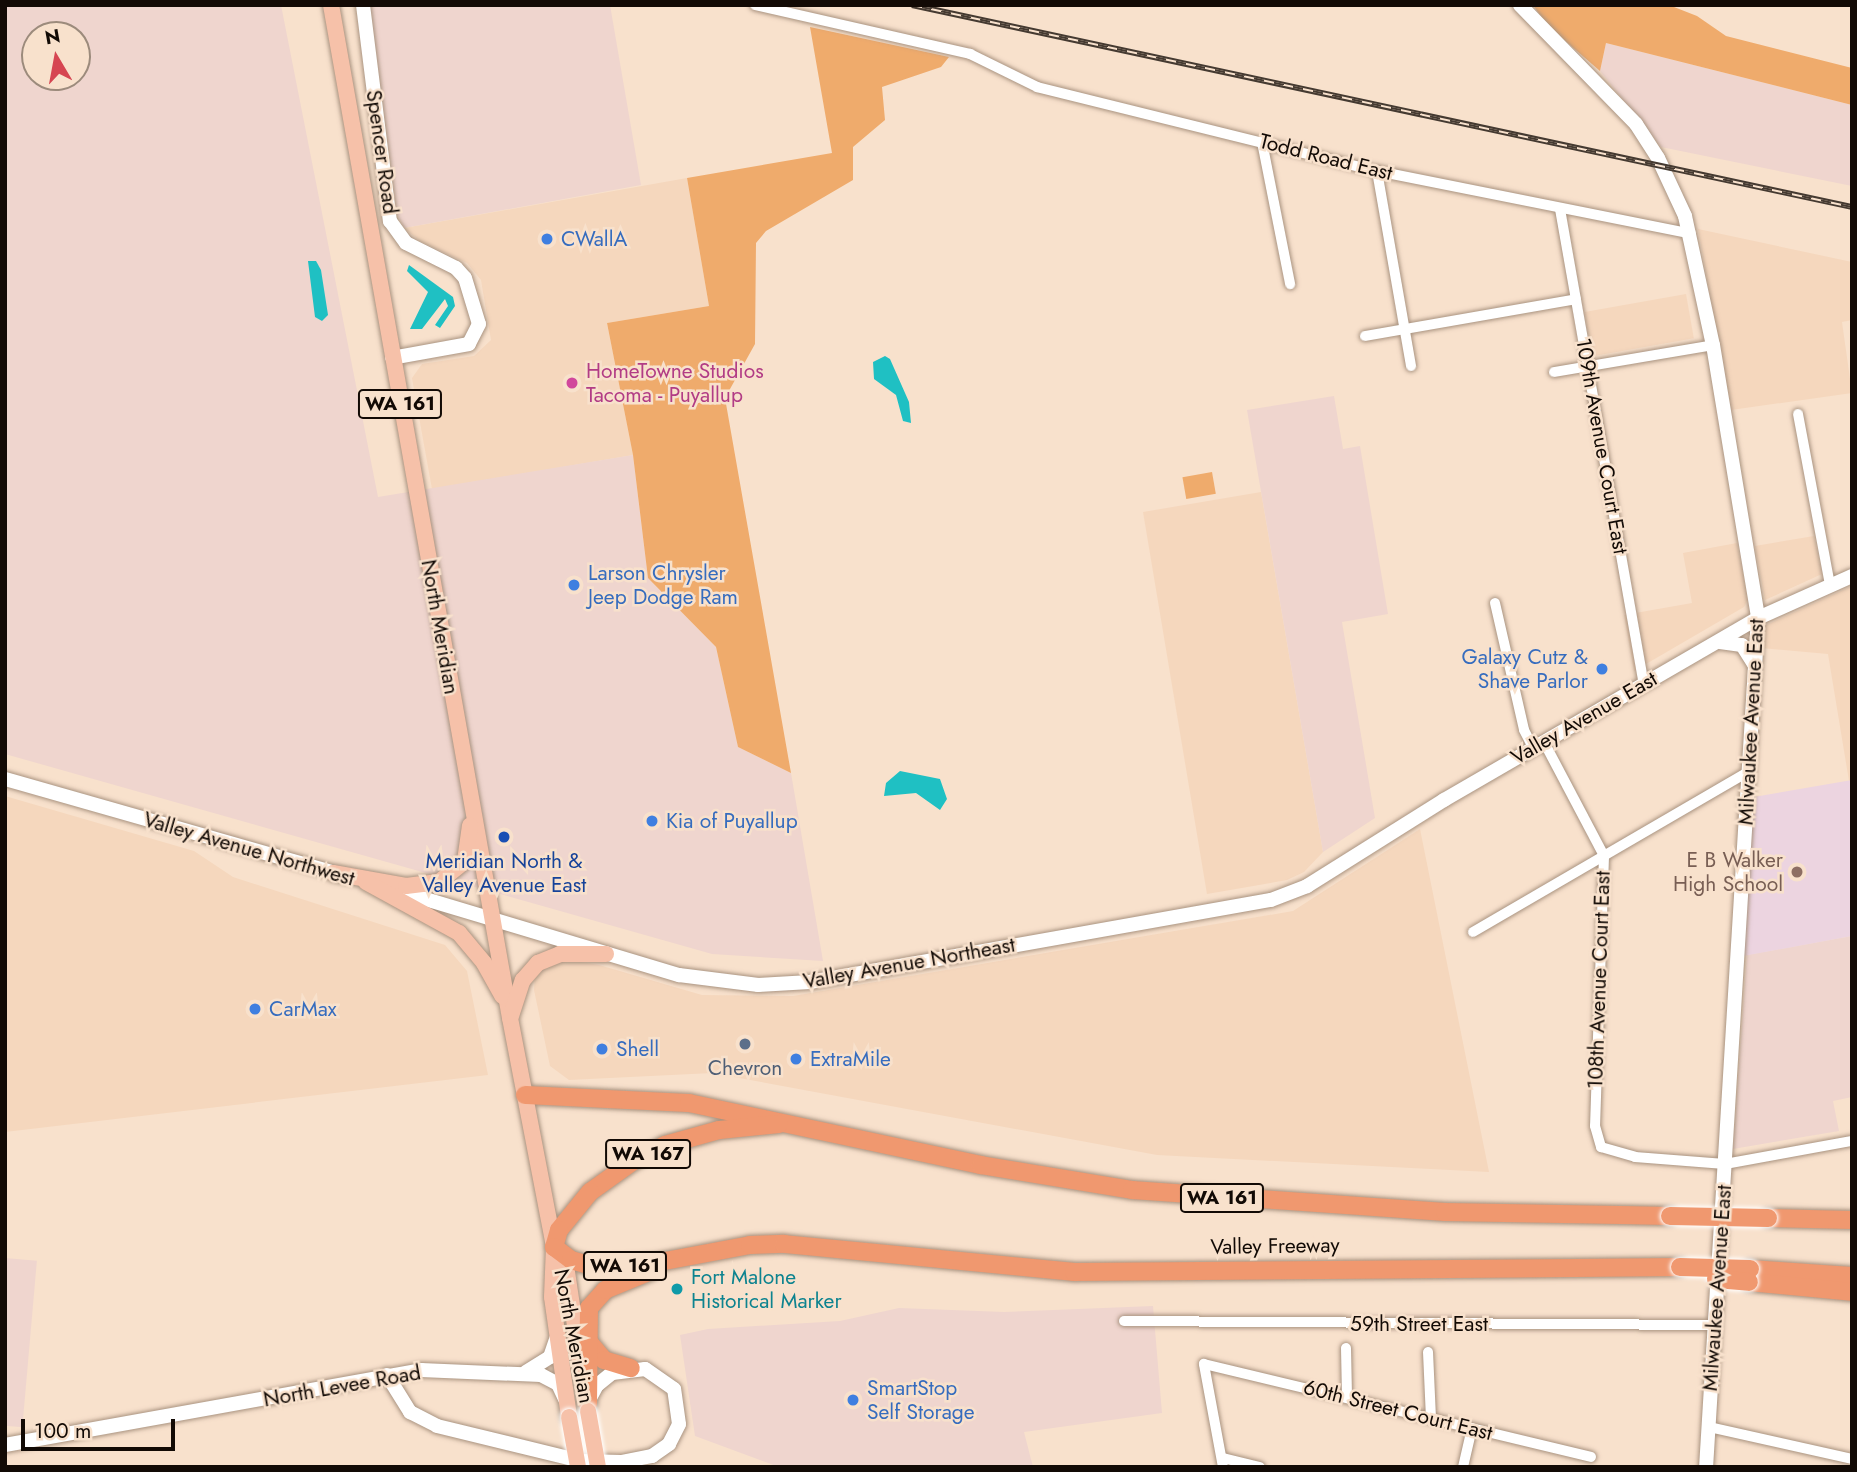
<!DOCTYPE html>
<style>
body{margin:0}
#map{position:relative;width:1857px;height:1472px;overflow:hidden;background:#f8e1cc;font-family:Jost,sans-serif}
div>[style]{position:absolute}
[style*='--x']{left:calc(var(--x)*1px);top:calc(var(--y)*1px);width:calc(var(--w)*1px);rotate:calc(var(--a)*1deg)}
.built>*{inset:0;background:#f5d7bd;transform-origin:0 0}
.industrial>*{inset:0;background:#efd5ce;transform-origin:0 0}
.education>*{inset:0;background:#ecd4e0}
.green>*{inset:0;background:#efab6c;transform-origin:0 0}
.water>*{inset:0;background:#1fc0c3}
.roads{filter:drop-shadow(0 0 2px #a99380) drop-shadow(0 0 2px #a99380)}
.street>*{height:10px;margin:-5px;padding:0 5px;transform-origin:5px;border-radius:5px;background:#fff}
.secondary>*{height:14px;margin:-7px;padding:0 7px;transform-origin:7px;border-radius:7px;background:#fff}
.primary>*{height:16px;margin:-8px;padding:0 8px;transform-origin:8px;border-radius:8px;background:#f6c1a9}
.highway>*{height:18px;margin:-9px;padding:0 9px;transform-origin:9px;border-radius:9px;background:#f0986f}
.rail>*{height:6px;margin-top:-3px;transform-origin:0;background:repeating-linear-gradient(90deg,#f8e1cc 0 10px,#453a31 0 20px);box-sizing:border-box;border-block:2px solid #453a31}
.bridges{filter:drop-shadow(0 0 2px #fff) drop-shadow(0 0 2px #fff)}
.primary-bridge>*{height:16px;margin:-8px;padding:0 8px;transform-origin:8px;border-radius:8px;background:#f6c1a9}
.highway-bridge>*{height:18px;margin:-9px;padding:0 9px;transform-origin:9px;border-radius:9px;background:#f0986f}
.dots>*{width:19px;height:19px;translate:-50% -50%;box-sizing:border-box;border:4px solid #f8e1cc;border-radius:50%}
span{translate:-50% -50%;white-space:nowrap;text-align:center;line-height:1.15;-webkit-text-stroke:5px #f8e1cc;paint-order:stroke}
.shield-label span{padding:2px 5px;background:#f8e1cc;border:2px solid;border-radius:5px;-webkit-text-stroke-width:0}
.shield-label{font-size:19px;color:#120a05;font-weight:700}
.street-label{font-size:21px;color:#120a05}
.shop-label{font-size:21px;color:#366cbe}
.left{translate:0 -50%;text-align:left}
.right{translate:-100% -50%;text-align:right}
.hotel-label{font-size:21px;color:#b23c85}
.education-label{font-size:21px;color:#785e54}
.transit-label{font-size:21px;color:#164399}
.service-label{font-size:21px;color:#4e5e75}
.culture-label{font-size:21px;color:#0d838f}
.frame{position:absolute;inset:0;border:7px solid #120a05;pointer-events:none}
.north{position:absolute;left:21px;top:21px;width:70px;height:70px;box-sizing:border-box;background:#f8e1cc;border:2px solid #9c8b7c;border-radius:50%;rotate:350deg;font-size:19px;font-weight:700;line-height:28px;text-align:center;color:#120a05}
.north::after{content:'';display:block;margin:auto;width:24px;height:32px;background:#d64551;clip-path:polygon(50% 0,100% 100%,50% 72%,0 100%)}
.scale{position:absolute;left:21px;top:1419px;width:154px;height:32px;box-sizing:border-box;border:4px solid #120a05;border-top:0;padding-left:9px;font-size:21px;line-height:24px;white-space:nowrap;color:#120a05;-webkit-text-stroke:5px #f8e1cc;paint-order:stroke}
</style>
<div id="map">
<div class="built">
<i style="clip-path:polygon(687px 178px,709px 306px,607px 323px,633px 455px,432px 489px,412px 378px,422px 364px,474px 356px,491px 340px,481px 280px,467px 263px,420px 241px,404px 228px)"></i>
<i style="clip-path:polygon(1698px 229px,1852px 262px,1852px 320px,1842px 322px,1852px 393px,1731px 410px)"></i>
<i style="left:1686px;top:294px;width:45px;height:103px;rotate:80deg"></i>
<i style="clip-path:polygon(1261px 492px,1323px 852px,1304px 872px,1287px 880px,1207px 894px,1143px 512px)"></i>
<i style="clip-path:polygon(1814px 536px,1822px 574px,1765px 600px,1755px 546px)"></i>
<i style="clip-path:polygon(1737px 543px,1748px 599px,1744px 607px,1634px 671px,1624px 615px,1692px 603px,1683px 553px)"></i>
<i style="clip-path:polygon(1852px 586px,1852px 780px,1849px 781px,1828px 654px,1761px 648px,1762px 627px)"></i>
<i style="clip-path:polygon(5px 796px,194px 851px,233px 877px,445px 945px,467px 971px,488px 1075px,5px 1132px)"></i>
<i style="clip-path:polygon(1420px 829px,1489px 1172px,1157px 1155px,712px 1073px,569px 1080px,550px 1066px,534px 990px,535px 974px,545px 966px,570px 960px,599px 965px,702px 995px,793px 996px,1293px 911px)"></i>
</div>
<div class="industrial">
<i style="clip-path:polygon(evenodd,5px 5px,281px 5px,378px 497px,633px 455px,648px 578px,716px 647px,738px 747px,791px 773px,823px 961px,712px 954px,5px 754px,5px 5px,35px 35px,77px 35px,77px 77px,35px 77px,35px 35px)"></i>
<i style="clip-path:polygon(370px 5px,610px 5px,641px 185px,404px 228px,397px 214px)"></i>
<i style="clip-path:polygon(1606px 43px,1852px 105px,1852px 186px,1661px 147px,1600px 71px)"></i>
<i style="clip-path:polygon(1334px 396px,1343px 449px,1360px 446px,1388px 614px,1342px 622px,1375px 818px,1323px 852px,1247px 410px)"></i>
<i style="clip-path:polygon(1852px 936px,1852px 1097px,1833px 1101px,1839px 1131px,1733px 1149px,1747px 955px)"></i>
<i style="left:5px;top:1258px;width:32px;height:167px;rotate:5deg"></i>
<i style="clip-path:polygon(1153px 1306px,1162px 1413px,1024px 1432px,1033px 1467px,779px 1467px,695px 1436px,680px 1335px,708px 1329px,840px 1321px,899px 1308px,1004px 1312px)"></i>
</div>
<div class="education">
<i style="clip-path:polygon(1852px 780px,1852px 936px,1738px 957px,1748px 798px)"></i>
</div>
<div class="green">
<i style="clip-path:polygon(1533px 5px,1674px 7px,1697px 16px,1726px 36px,1852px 68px,1852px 105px,1606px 43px,1600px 71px,1547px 25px)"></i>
<i style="clip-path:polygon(810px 27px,949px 57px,941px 67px,882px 87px,885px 120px,853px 147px,853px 180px,766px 231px,756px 243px,755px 344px,725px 398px,791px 773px,738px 747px,716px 647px,648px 578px,633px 455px,607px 323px,709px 306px,687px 178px,832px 153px)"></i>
<i style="left:1212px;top:472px;width:22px;height:30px;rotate:80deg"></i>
</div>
<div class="water">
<i style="clip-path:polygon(308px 261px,316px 261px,321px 270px,328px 315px,322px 321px,315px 317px)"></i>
<i style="clip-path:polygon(409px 265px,453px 297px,455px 306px,440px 328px,435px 325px,448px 306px,445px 299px,422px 329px,410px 329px,428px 292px,407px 271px)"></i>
<i style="clip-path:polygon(885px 356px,890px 359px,909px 402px,911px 423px,903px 421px,896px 395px,874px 379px,873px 362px)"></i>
<i style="clip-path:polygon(900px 771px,940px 779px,947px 799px,940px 810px,916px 793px,884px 796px,886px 783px)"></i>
</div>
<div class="roads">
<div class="street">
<i style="--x:755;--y:5;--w:221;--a:12.8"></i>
<i style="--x:970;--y:54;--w:75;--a:26.2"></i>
<i style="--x:1037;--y:87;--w:350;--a:13.9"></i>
<i style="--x:1377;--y:171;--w:320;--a:11.3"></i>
<i style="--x:1262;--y:142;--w:145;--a:78.8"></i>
<i style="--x:1377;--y:171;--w:198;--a:80.1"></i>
<i style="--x:1560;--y:209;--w:482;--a:80"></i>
<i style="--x:1365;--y:336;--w:214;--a:-9.9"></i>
<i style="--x:1554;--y:372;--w:161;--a:-9.6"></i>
<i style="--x:1798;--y:414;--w:174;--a:79.4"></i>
<i style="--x:1495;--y:603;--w:130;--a:77.1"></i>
<i style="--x:1524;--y:730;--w:20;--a:63"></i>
<i style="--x:1544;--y:742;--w:129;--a:62.2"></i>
<i style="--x:1604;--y:856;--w:270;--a:91.9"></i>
<i style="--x:1595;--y:1126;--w:22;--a:74"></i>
<i style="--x:1601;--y:1147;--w:35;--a:16"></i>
<i style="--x:1635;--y:1157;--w:90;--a:4.4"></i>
<i style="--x:1725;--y:1164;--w:129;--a:-10.3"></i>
<i style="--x:1473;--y:932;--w:320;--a:-30.2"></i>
<i style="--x:1124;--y:1321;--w:590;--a:0.39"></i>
<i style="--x:1346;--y:1348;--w:49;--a:88.8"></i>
<i style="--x:1428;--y:1352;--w:66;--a:87.4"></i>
<i style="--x:1709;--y:1427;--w:147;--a:12.6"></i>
<i style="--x:1223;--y:1458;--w:38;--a:14"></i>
<i style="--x:1223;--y:1467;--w:105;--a:-100.5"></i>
<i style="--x:1204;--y:1364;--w:398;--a:13.5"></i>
<i style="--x:1463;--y:1467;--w:40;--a:-77"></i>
</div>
<div class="secondary">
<i style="--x:363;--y:5;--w:218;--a:82.9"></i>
<i style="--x:390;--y:221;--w:27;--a:54"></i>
<i style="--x:406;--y:243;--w:56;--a:26.6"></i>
<i style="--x:456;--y:268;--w:13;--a:48"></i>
<i style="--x:465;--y:278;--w:48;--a:73.1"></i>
<i style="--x:479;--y:324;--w:22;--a:117"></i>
<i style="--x:469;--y:344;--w:78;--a:169.7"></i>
<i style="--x:1520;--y:5;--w:166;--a:45.7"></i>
<i style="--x:1636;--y:124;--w:40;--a:57.1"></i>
<i style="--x:1658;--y:158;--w:64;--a:65"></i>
<i style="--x:1685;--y:216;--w:132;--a:77.8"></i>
<i style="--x:1713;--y:345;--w:277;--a:80.6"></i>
<i style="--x:1758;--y:618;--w:851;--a:93.5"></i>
<i style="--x:1720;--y:642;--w:22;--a:8"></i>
<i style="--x:1742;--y:645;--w:22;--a:58"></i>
<i style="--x:5;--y:779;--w:350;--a:15.9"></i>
<i style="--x:392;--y:889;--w:300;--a:16.7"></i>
<i style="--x:679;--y:975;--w:80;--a:7.2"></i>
<i style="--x:758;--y:985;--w:52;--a:-3.3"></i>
<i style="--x:810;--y:982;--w:468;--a:-10.1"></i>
<i style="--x:1271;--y:900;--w:39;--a:-21"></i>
<i style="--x:1307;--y:886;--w:162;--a:-32.1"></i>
<i style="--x:1444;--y:800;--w:363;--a:-30.1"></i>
<i style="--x:1758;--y:618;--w:103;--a:-24.1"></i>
<i style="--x:526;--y:1372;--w:28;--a:-32"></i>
<i style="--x:550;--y:1357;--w:21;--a:-71"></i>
<i style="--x:387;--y:1375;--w:44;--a:58.1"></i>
<i style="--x:410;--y:1412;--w:30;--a:27"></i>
<i style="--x:437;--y:1426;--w:148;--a:13.7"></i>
<i style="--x:581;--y:1461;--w:40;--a:1.4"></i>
<i style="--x:621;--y:1462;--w:32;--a:-11"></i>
<i style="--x:652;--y:1456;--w:21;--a:-35"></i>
<i style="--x:669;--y:1444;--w:22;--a:-63"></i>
<i style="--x:679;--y:1424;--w:35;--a:-98"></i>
<i style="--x:674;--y:1389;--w:35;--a:-145"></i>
<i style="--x:645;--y:1369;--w:33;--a:173"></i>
<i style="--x:612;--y:1373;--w:19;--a:141"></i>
<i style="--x:597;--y:1385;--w:19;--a:118"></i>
<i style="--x:5;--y:1445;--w:423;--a:-10.2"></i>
<i style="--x:421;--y:1370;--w:120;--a:2.4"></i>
<i style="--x:541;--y:1375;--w:19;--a:28"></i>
<i style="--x:558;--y:1384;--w:17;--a:65"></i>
</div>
<div class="primary">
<i style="--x:331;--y:5;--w:1029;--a:79.98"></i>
<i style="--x:510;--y:1018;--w:233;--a:79.1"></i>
<i style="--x:554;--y:1247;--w:28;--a:63"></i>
<i style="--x:567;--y:1272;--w:108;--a:81.5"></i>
<i style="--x:333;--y:873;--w:74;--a:10.1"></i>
<i style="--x:406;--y:886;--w:33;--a:-7"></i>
<i style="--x:439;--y:882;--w:33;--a:-39"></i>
<i style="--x:465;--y:861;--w:36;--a:-82"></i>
<i style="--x:366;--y:882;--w:106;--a:28.7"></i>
<i style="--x:459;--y:933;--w:39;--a:50"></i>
<i style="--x:484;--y:963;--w:38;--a:61"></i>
<i style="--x:511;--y:1016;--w:38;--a:-72"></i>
<i style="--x:523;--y:980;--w:23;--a:-49"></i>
<i style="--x:538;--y:963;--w:24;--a:-22"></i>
<i style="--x:560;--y:954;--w:46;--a:0"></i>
<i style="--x:554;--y:1247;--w:50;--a:92.3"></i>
<i style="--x:552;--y:1297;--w:121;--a:81.9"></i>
</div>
<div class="highway">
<i style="--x:525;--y:1095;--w:164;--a:2.8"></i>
<i style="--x:689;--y:1103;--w:299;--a:12"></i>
<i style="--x:981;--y:1165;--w:153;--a:9.4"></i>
<i style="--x:1132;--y:1190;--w:314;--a:4"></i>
<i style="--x:1445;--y:1212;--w:225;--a:1"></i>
<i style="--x:779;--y:1124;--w:60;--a:174.3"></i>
<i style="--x:719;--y:1130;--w:56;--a:164.5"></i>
<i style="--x:665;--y:1145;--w:34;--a:153"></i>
<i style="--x:635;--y:1160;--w:55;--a:144.6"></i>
<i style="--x:590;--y:1192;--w:49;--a:129.2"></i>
<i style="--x:559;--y:1230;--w:18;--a:106"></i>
<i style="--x:554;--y:1247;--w:21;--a:37"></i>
<i style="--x:571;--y:1260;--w:26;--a:16"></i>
<i style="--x:596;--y:1267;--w:58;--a:-3.9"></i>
<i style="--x:654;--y:1263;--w:98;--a:-10.6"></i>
<i style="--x:750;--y:1245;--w:34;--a:-2"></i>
<i style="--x:784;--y:1244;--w:291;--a:5.5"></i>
<i style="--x:1074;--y:1272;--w:606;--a:-0.47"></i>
<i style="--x:1768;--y:1218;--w:84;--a:1.4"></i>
<i style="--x:1750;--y:1269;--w:102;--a:3.9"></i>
<i style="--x:1749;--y:1282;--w:103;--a:5.5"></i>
<i style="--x:588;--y:1341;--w:25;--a:50"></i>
<i style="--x:604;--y:1360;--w:28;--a:17"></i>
<i style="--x:588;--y:1404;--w:96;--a:-89.4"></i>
<i style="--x:589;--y:1308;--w:24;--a:-48"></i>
<i style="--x:605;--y:1290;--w:50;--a:-22.4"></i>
</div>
</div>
<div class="rail">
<i style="--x:912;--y:5;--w:961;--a:12.13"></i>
</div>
<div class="bridges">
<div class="primary-bridge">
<i style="--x:588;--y:1411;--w:57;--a:79.9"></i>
<i style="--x:569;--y:1417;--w:51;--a:79.8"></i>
</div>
<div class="highway-bridge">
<i style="--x:1670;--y:1216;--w:98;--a:1.2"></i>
<i style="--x:1680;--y:1267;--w:70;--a:1.6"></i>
<i style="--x:1716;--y:1279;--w:33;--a:5"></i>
</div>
</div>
<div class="dots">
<i style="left:547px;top:239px;background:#3f7fe0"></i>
<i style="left:572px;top:383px;background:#d1479c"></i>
<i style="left:574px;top:585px;background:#3f7fe0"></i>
<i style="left:1602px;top:669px;background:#3f7fe0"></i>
<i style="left:652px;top:821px;background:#3f7fe0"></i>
<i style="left:504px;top:837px;background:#1a4fb4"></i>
<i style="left:1797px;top:872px;background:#8d6e63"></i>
<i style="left:255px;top:1009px;background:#3f7fe0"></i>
<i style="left:745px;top:1044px;background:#5c6f8a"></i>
<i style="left:602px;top:1049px;background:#3f7fe0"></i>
<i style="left:796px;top:1059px;background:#3f7fe0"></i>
<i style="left:677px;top:1289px;background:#0f9aa8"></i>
<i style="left:853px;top:1400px;background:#3f7fe0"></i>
</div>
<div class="shield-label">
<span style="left:400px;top:404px">WA 161</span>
<span style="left:648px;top:1154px">WA 167</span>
<span style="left:1222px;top:1198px">WA 161</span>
<span style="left:625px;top:1266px">WA 161</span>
</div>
<div class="street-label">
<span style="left:382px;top:152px;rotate:82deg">Spencer Road</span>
<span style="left:1326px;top:157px;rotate:14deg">Todd Road East</span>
<span style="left:1602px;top:446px;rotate:80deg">109th Avenue Court East</span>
<span style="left:440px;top:627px;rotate:80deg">North Meridian</span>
<span style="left:1584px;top:718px;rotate:-30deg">Valley Avenue East</span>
<span style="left:1751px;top:722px;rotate:-87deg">Milwaukee Avenue East</span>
<span style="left:249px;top:849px;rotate:16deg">Valley Avenue Northwest</span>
<span style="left:909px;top:963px;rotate:-10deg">Valley Avenue Northeast</span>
<span style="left:1599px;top:980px;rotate:-88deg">108th Avenue Court East</span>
<span style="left:1275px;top:1246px;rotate:-1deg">Valley Freeway</span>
<span style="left:1717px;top:1288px;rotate:-86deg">Milwaukee Avenue East</span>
<span style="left:1419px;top:1324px">59th Street East</span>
<span style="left:574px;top:1336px;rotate:79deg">North Meridian</span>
<span style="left:342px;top:1386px;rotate:-10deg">North Levee Road</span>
<span style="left:1398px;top:1410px;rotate:14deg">60th Street Court East</span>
</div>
<div class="shop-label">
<span class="left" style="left:561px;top:239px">CWallA</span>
<span class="left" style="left:588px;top:585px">Larson Chrysler<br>Jeep Dodge Ram</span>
<span class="right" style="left:1588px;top:669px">Galaxy Cutz &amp;<br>Shave Parlor</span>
<span class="left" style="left:666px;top:821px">Kia of Puyallup</span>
<span class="left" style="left:269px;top:1009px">CarMax</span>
<span class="left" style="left:616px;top:1049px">Shell</span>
<span class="left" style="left:810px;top:1059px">ExtraMile</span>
<span class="left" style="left:867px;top:1400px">SmartStop<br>Self Storage</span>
</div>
<div class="hotel-label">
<span class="left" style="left:586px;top:383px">HomeTowne Studios<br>Tacoma - Puyallup</span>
</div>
<div class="education-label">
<span class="right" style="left:1783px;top:872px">E B Walker<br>High School</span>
</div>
<div class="transit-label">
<span style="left:504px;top:873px">Meridian North &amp;<br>Valley Avenue East</span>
</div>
<div class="service-label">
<span style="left:745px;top:1068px">Chevron</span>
</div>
<div class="culture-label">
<span class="left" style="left:691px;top:1289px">Fort Malone<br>Historical Marker</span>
</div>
<div class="frame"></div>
<div class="north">N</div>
<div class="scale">100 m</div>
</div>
